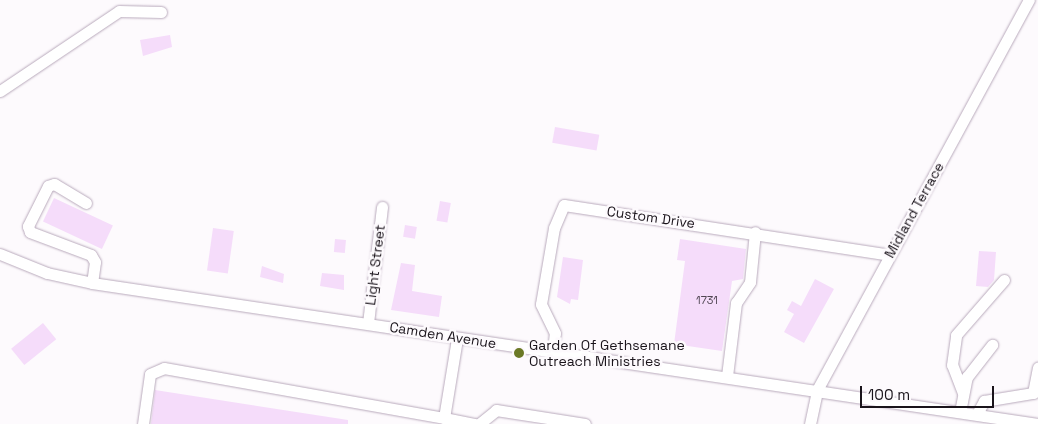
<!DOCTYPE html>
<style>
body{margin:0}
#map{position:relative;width:1038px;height:424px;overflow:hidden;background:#fdfafd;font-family:"Space Grotesk",sans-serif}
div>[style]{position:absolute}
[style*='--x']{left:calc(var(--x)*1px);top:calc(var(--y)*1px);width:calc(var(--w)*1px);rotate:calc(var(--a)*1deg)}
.building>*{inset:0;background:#f5dcfa;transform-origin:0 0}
.roads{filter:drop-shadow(0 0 1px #b9aabc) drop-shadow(0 0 1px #b9aabc)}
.minor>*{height:11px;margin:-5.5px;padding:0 5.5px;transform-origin:5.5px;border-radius:5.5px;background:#fff}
.dots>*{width:14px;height:14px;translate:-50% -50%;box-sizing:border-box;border:2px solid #fdfafd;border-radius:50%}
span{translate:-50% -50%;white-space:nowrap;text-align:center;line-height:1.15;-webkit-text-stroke:5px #fdfafd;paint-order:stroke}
.number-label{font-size:11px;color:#514653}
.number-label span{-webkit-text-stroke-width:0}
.street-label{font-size:14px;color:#1a141b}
.poi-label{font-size:14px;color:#1a141b}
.left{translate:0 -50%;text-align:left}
.scale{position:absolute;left:860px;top:386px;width:134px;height:22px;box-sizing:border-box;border:2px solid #1a141b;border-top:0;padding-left:6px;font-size:15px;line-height:18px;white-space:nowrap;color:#1a141b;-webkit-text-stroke:4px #fdfafd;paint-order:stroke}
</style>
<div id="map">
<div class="building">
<i style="clip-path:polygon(170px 35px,172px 47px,143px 56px,140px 40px)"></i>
<i style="left:555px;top:127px;width:45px;height:16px;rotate:10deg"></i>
<i style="left:54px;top:198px;width:65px;height:26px;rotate:25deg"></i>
<i style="left:440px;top:201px;width:11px;height:20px;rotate:10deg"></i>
<i style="left:405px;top:225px;width:12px;height:12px;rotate:9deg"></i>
<i style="left:213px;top:228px;width:21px;height:43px;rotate:8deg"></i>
<i style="left:335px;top:239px;width:11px;height:13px;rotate:5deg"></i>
<i style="clip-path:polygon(680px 239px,746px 249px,743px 279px,732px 281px,722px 351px,674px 344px,685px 261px,677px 260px)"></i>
<i style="clip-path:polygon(979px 251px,996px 252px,994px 280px,988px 287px,976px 286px)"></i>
<i style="clip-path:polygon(563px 257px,583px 260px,578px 300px,571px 299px,570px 304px,557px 297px)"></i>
<i style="clip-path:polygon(401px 263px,415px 265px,412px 291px,442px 296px,439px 317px,391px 310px)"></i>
<i style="clip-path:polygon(262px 266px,284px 274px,283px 283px,260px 277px)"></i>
<i style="clip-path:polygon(322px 273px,344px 275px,344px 290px,320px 286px)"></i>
<i style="clip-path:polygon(815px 279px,834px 289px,804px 343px,784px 332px,794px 314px,787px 310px,792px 301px,801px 306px)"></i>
<i style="left:43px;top:323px;width:21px;height:41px;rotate:51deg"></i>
<i style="clip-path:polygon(155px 390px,348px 420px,348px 424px,151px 424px)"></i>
</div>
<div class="roads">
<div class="minor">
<i style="--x:0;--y:91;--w:143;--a:-33.9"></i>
<i style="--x:119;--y:11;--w:42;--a:1.4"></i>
<i style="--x:86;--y:203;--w:37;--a:-149"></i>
<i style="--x:54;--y:184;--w:6;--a:162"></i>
<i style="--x:48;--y:186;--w:45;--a:116.6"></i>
<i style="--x:28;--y:226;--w:6;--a:72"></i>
<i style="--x:30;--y:232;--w:65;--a:20.7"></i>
<i style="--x:91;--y:255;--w:8;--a:60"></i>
<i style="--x:95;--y:262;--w:21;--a:98"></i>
<i style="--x:0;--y:254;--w:51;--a:22"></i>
<i style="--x:47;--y:273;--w:46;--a:12.5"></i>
<i style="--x:92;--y:283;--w:956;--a:8.48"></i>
<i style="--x:368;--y:323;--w:117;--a:-83.1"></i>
<i style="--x:553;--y:351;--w:18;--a:-84"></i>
<i style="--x:555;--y:333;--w:32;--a:-116"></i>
<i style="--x:541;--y:304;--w:77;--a:-80.3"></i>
<i style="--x:554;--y:228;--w:25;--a:-67"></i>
<i style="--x:564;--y:205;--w:329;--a:8.7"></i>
<i style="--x:727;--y:376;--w:74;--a:-83"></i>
<i style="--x:736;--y:303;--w:25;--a:-56"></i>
<i style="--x:750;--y:282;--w:50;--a:-84.3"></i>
<i style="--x:963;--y:393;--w:30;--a:-111"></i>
<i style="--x:952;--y:365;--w:30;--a:-82"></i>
<i style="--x:956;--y:335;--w:73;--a:-48.9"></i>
<i style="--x:960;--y:412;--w:36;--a:-79"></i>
<i style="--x:967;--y:377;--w:41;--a:-52"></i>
<i style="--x:977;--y:414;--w:15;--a:-62"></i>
<i style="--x:984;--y:401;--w:50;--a:-9.3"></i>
<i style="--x:1033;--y:393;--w:26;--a:-79"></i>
<i style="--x:444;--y:418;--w:33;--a:11"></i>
<i style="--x:143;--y:424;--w:50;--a:-82"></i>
<i style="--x:150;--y:374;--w:15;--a:-23"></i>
<i style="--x:164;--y:368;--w:284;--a:10.1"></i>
<i style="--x:444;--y:418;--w:80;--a:-80.7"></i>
<i style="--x:479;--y:424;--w:22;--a:-39"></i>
<i style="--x:496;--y:410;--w:90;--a:8.9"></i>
<i style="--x:810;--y:424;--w:35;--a:-78"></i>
<i style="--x:817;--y:390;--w:444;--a:-61.5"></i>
</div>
</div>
<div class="dots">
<i style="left:519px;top:353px;background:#6b7926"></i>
</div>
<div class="number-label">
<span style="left:707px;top:300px">1731</span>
</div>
<div class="street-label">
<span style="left:914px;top:210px;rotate:-61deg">Midland Terrace</span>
<span style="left:651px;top:217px;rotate:8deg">Custom Drive</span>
<span style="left:375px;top:265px;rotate:-83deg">Light Street</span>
<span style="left:443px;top:335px;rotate:9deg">Camden Avenue</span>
</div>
<div class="poi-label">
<span class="left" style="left:529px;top:353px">Garden Of Gethsemane<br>Outreach Ministries</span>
</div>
<div class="scale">100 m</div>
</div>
